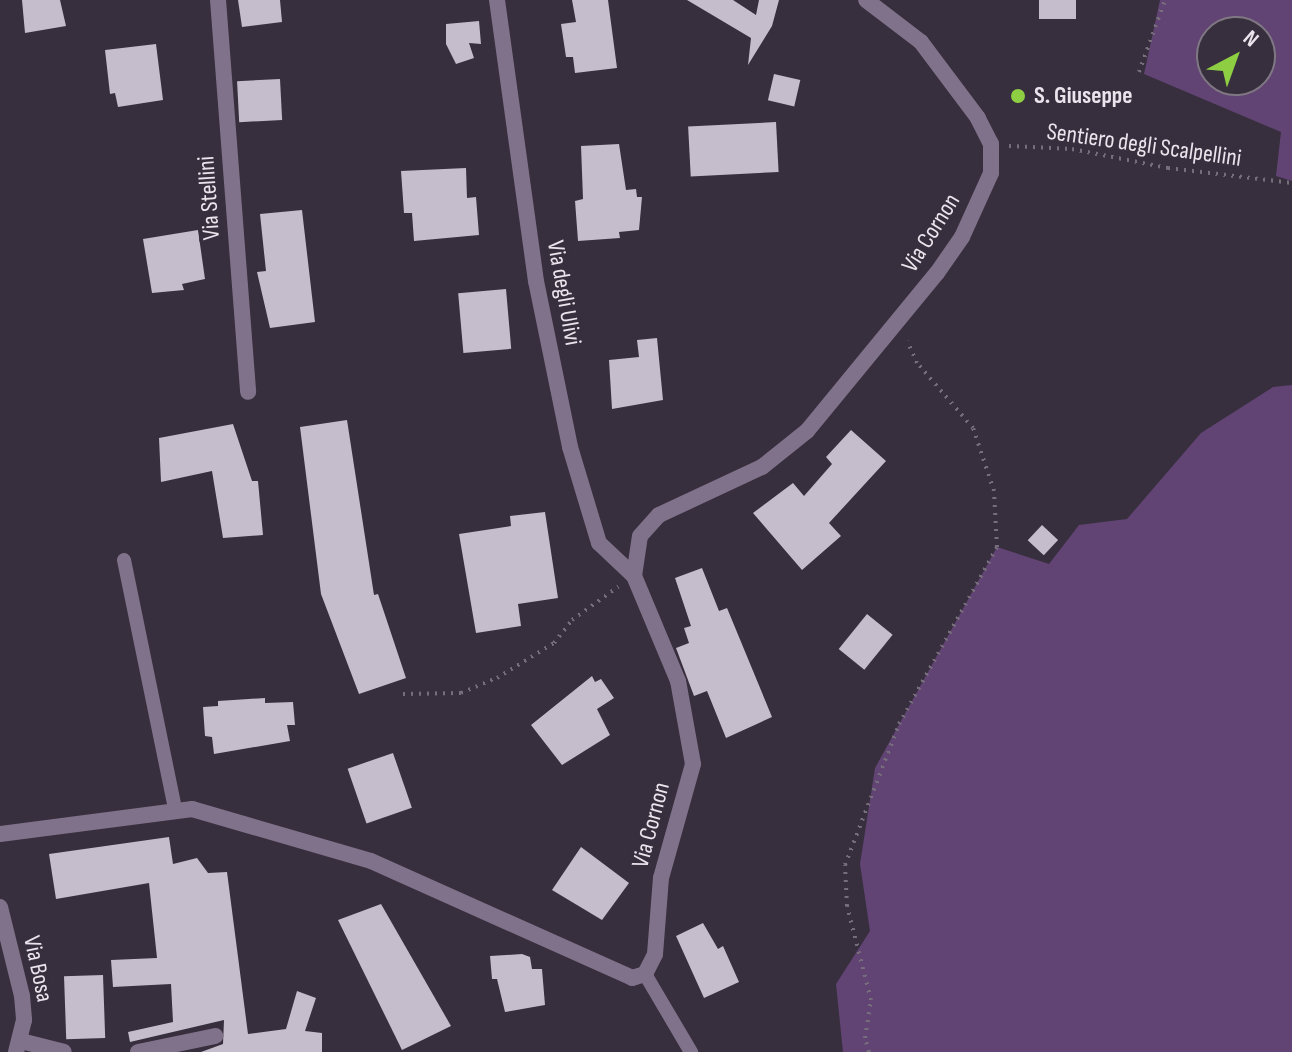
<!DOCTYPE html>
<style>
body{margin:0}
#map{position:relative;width:1292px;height:1052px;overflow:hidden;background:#372f3d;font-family:"Sofia Sans Condensed",sans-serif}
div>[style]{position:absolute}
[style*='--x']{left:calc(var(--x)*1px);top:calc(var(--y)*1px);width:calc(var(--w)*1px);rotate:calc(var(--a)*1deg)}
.green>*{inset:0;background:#614474}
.building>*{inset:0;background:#c5bccc;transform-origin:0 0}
.path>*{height:4px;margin-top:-2px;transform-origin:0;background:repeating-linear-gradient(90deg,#766f7b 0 2px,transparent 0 8px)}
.lane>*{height:14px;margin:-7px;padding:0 7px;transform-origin:7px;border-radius:7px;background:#81728b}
.street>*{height:16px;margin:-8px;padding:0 8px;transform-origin:8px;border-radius:8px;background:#81728b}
.dots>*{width:22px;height:22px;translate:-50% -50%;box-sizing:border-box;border:4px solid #372f3d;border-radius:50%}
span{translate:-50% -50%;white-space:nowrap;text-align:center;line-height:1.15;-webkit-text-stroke:8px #372f3d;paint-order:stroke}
.poi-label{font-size:24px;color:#eae5ed;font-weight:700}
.left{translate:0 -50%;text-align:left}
.street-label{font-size:24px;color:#eae5ed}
.north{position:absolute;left:1196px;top:16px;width:80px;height:80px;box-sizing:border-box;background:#372f3d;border:2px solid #7f7883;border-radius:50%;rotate:41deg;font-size:22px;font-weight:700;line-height:32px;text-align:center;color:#eae5ed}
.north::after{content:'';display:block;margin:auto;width:28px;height:36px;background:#8ece43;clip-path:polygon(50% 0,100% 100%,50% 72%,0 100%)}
</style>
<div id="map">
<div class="green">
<i style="clip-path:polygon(evenodd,1160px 0,1292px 0,1292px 181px,1276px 176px,1281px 132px,1144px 74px,1160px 0,1260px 32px,1260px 80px,1212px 80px,1212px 32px,1260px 32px)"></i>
<i style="clip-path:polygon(1292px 385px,1292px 1052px,843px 1052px,836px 984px,870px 931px,860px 864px,875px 768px,997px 547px,1049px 564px,1079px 525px,1127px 519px,1201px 433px,1273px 387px)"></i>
</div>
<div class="building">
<i style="clip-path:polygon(22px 0,60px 0,66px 26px,25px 33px)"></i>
<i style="clip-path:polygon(238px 0,280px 0,282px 22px,242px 27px)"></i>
<i style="clip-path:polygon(572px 0,608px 0,617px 68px,575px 73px,573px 57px,566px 57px,561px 24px,576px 22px)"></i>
<i style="clip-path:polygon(687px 0,733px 0,756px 15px,759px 0,779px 0,772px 26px,748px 65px,751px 38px)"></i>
<i style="left:1039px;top:0;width:37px;height:19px"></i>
<i style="clip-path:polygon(479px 21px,481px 44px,469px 43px,474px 58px,456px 64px,446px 44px,446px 24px)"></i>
<i style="clip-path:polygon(156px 44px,163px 100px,118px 107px,115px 93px,110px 94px,105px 50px)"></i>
<i style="left:774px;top:74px;width:27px;height:27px;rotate:13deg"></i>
<i style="left:280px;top:79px;width:41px;height:43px;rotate:87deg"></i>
<i style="left:776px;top:122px;width:50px;height:88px;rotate:87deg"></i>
<i style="clip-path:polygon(619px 144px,626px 190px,636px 189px,637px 197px,642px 197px,639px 230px,619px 232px,620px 238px,578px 241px,575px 201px,583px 199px,581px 146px)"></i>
<i style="clip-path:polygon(466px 168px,467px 198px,476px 197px,479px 235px,414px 241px,412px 213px,404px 213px,401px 171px)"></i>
<i style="clip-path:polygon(302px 210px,315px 322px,270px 328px,257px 272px,266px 271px,260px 214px)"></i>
<i style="clip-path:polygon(198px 230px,205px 279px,182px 284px,184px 290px,152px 293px,143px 239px)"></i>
<i style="left:506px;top:289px;width:60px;height:48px;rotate:85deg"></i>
<i style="clip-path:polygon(657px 338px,663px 400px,612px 409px,609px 360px,639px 357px,637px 340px)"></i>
<i style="clip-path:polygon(347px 420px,374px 595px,378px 594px,406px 678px,359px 694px,321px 594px,300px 427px)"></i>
<i style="clip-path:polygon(233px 424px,252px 481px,258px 481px,263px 535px,223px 538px,212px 471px,161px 482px,159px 438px)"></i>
<i style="clip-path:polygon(851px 430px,886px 461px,829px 523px,841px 536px,802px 570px,753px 513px,793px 483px,804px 496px,832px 464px,826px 457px)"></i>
<i style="clip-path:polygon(545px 512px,558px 598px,518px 604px,521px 626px,476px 633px,459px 534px,511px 526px,510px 516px)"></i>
<i style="left:1042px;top:525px;width:22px;height:21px;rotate:43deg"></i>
<i style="clip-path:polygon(702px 568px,719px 611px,727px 608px,772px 717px,726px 738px,707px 691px,694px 696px,676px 648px,689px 643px,684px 628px,691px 626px,675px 578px)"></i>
<i style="left:867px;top:614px;width:33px;height:45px;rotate:39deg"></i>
<i style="clip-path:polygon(592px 676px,595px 682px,601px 679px,614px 698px,597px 709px,610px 735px,562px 765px,531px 725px)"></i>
<i style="clip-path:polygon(265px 698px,265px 703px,293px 702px,295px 725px,287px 725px,290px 741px,214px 754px,212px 737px,205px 736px,203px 707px,218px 706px,218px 701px)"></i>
<i style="left:393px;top:753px;width:58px;height:48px;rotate:71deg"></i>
<i style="clip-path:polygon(169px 837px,173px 864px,197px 858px,208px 873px,227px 872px,248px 1034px,286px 1029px,297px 991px,316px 998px,305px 1031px,322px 1033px,322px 1052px,201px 1052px,223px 1044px,224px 1020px,130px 1042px,128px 1032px,173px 1022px,171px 984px,113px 987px,111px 960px,157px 958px,149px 883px,56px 899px,49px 854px)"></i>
<i style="clip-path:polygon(581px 847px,629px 883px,602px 920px,552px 890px)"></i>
<i style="clip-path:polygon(381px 904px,451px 1026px,402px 1050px,338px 920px)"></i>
<i style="clip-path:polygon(703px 923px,718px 949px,723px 946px,739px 982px,704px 998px,676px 936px)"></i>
<i style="clip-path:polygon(522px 954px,530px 957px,532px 969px,542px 969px,545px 1005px,505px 1012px,497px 979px,492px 979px,490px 956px)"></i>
<i style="left:103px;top:975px;width:63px;height:39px;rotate:88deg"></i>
</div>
<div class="path">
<i style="--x:1139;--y:72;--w:77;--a:-70.1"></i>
<i style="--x:1009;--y:146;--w:63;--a:2.7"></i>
<i style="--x:1072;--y:149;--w:98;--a:11.2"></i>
<i style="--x:1168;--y:168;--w:125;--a:6.9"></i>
<i style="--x:403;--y:694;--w:58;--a:-1"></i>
<i style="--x:461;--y:693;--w:39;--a:-23"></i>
<i style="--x:497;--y:678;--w:67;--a:-31.6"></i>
<i style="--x:554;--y:643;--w:29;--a:-52"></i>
<i style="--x:572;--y:620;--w:57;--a:-35.7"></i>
<i style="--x:869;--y:1052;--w:15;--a:-106"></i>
<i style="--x:865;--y:1038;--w:38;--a:-81"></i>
<i style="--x:871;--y:1000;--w:97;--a:-104.3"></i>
<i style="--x:847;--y:906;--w:41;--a:-92.8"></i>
<i style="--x:845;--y:865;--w:151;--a:-69"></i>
<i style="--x:899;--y:724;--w:202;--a:-61"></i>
<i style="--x:997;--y:547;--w:56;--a:-93.1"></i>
<i style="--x:994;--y:491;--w:66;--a:-108.4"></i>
<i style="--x:973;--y:428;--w:86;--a:-130.7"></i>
<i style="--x:917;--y:363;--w:24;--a:-114"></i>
</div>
<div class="lane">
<i style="--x:124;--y:560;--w:254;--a:78.4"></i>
<i style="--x:645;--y:974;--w:91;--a:59.5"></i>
</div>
<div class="street">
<i style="--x:218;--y:0;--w:393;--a:85.6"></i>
<i style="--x:497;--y:0;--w:284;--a:82.1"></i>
<i style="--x:536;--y:281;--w:169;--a:78.4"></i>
<i style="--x:570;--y:447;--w:100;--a:73.2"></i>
<i style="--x:599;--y:543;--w:48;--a:43.3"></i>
<i style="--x:0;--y:834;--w:194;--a:-7.4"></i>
<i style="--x:192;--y:809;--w:186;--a:16.2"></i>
<i style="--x:371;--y:861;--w:286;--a:24.1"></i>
<i style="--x:632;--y:978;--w:14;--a:-17"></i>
<i style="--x:645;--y:974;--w:22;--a:-63"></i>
<i style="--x:655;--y:954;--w:76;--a:-85.5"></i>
<i style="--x:661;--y:878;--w:118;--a:-74.3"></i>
<i style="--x:693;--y:764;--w:84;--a:-100.2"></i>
<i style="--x:678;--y:681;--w:114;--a:-112.7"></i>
<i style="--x:634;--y:576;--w:40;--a:-81.5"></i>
<i style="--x:640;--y:536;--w:28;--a:-48"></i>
<i style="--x:659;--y:515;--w:114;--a:-25"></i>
<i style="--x:762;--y:467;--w:58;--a:-38.7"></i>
<i style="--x:807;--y:431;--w:205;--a:-50.6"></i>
<i style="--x:937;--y:273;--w:44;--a:-55.2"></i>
<i style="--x:962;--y:237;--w:70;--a:-65.6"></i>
<i style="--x:991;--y:173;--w:29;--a:-90"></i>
<i style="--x:991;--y:144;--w:29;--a:-117"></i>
<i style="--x:978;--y:118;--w:95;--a:-126.9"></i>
<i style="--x:921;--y:42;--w:69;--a:-142.6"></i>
<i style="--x:0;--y:907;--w:92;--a:76.1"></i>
<i style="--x:22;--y:996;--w:24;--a:85"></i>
<i style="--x:24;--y:1020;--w:33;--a:104"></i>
<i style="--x:21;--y:1041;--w:44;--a:14.3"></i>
<i style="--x:138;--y:1052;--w:79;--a:-11.7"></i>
</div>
<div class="dots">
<i style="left:1018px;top:96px;background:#8ece43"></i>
</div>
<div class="poi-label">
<span class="left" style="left:1034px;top:96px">S. Giuseppe</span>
</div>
<div class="street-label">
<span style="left:1144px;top:145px;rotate:8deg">Sentiero degli Scalpellini</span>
<span style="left:209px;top:198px;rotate:-94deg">Via Stellini</span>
<span style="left:931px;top:233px;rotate:-58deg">Via Cornon</span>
<span style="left:564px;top:293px;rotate:80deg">Via degli Ulivi</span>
<span style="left:651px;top:825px;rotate:-75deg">Via Cornon</span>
<span style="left:38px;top:969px;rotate:78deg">Via Bosa</span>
</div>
<div class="north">N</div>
</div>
